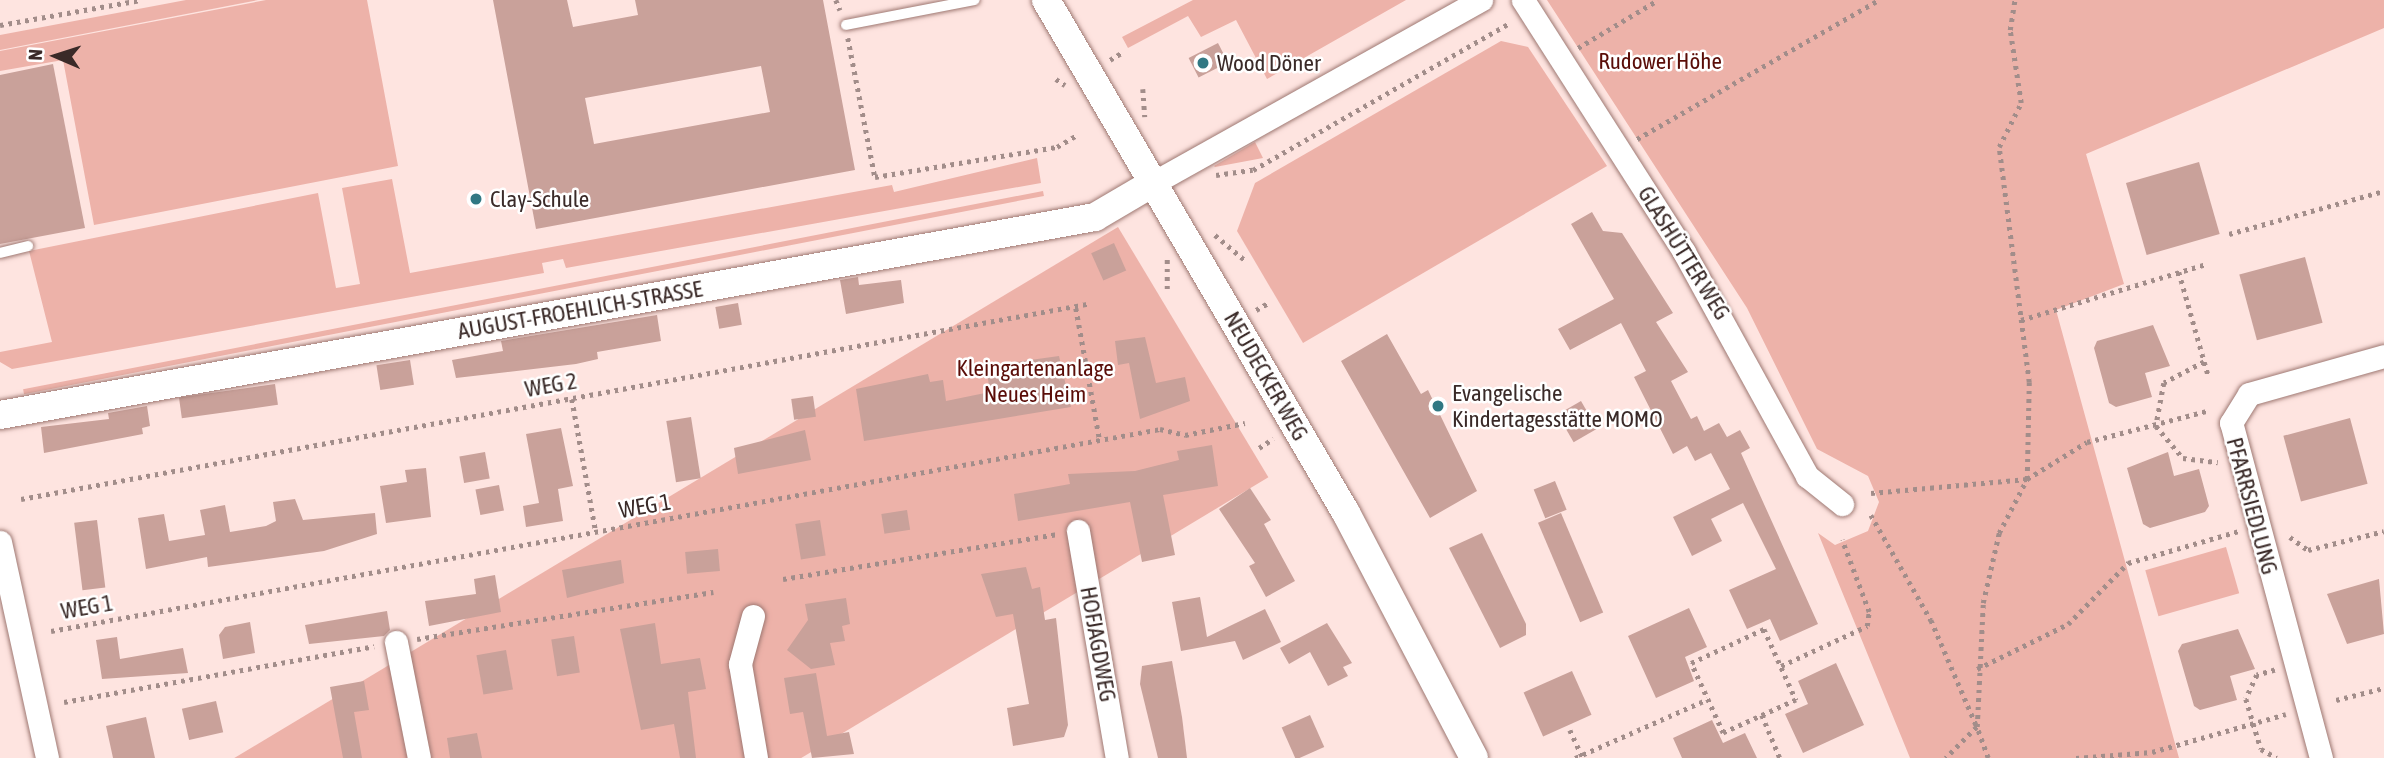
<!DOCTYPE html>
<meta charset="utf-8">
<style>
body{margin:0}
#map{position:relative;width:2384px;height:758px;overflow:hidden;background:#fee4e0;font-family:"Asap Condensed",sans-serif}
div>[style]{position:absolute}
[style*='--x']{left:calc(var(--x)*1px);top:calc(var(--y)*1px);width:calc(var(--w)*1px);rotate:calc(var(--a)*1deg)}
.green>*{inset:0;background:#edb2a9;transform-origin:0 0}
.building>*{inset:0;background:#c9a19a;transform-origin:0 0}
.path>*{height:4.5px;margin-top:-2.25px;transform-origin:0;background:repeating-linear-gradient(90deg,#a28d8a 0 3.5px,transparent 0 8.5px)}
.roads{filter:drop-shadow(0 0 2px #9e7872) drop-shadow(0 0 2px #9e7872)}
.service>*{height:10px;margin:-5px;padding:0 5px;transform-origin:5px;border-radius:5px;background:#fff}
.minor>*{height:23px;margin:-11.5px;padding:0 11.5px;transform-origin:11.5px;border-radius:11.5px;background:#fff}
.tertiary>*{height:28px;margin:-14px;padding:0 14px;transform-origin:14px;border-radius:14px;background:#fff}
.dots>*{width:19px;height:19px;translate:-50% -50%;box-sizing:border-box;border:4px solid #fff;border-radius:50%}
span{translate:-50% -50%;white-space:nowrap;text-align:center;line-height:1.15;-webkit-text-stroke:5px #fff;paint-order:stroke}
.park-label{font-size:23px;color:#5a0d08}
.poi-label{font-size:23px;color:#3a2a28}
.left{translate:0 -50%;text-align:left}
.street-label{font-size:23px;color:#3a2a28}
.north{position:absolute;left:21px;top:21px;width:70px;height:70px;-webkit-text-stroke:5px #fff;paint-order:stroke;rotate:273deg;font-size:19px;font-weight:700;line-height:28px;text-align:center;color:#3a2a28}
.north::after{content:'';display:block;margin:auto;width:24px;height:32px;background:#3a2a28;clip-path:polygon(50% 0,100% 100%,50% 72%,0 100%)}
</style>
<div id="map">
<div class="green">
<i style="clip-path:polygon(186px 0,258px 0,0 50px,0 35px)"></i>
<i style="clip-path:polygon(266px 0,367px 0,398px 166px,94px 225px,63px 60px,0 71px,0 51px)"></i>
<i style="clip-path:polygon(1193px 0,1406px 0,1267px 79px,1236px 20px,1201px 37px,1188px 16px,1128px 48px,1122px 37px)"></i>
<i style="clip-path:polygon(1547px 0,2384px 0,2384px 28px,2086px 154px,2124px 284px,2056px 310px,2179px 758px,1910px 758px,1818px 533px,1835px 545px,1868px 531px,1879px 502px,1868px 476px,1817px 449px,1747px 308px)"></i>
<i style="clip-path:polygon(1501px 41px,1528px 47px,1607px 166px,1303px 343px,1237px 231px,1255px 183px)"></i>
<i style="clip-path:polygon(1255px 142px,1263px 158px,1215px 167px,1214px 166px)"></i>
<i style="clip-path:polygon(1037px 158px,1041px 183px,566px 268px,563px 259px,542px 263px,544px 273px,12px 369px,0 362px,0 352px,52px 342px,29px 251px,318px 193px,336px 288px,360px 284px,342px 188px,392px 179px,410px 273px,892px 185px,894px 192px)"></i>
<i style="left:1043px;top:191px;width:5px;height:1039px;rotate:79deg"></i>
<i style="left:1118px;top:227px;width:292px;height:1130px;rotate:59deg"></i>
<i style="left:2226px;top:547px;width:48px;height:84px;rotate:74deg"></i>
</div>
<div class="building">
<i style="clip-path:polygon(evenodd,493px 0,567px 0,573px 27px,638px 15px,635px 0,823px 0,855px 170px,536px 229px,493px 0,761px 66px,770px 112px,594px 144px,585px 98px,761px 66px)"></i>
<i style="left:1218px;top:43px;width:22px;height:33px;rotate:63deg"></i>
<i style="clip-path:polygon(53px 64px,85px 228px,0 244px,0 75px)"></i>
<i style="left:2199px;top:162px;width:75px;height:76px;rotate:74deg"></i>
<i style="clip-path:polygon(1592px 212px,1603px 231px,1622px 233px,1673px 313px,1656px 322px,1688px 372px,1671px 381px,1691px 419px,1697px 416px,1704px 431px,1719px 423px,1727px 437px,1740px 430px,1750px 448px,1741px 453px,1818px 624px,1780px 641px,1770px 619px,1747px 629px,1729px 590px,1776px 569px,1743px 503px,1711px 519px,1722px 541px,1692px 556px,1673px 517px,1730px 489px,1711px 453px,1695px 461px,1687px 446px,1673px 454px,1634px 377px,1646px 371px,1621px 323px,1570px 350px,1558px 329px,1614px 299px,1571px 224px)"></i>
<i style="left:1114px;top:243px;width:30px;height:25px;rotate:66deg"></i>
<i style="left:2305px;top:257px;width:68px;height:68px;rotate:75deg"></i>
<i style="clip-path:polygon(858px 277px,859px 285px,901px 280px,904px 303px,846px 314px,840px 280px)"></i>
<i style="left:738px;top:303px;width:22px;height:23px;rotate:80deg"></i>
<i style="clip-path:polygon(657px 315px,661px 341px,597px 352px,598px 359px,576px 364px,456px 378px,452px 360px,503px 351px,501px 341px)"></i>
<i style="clip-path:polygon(2153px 325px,2170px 366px,2145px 373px,2152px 397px,2116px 407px,2109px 403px,2094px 348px,2097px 341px)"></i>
<i style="clip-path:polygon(1387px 334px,1421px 394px,1428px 390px,1477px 491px,1430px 518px,1341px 361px)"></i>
<i style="clip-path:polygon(1145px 337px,1156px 383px,1185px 377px,1190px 401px,1140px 419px,1129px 363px,1118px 365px,1115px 341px)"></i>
<i style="clip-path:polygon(1059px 356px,1071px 407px,864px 441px,856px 389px,928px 374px,930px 382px,943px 380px,946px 401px,990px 392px,986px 366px)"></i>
<i style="left:410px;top:360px;width:25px;height:34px;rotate:81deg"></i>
<i style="left:275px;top:384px;width:21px;height:97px;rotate:82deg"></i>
<i style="left:813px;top:396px;width:21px;height:22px;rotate:82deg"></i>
<i style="left:1581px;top:401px;width:32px;height:27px;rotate:60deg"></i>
<i style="clip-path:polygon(147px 406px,150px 426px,142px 428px,143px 434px,44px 453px,41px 427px,109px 419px,108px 413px)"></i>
<i style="left:691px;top:417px;width:62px;height:25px;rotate:81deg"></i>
<i style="left:2350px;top:418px;width:68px;height:69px;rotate:75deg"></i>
<i style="clip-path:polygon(561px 428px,573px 486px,558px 489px,563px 521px,526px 527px,523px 506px,539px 503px,526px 434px)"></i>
<i style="clip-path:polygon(805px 430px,811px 460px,738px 474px,734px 448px)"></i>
<i style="clip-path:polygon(1212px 445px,1218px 486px,1163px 495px,1175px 555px,1142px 562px,1130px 502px,1018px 521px,1014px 494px,1070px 484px,1068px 474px,1135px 471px,1179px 460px,1177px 451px)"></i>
<i style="left:485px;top:452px;width:27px;height:26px;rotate:80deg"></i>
<i style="clip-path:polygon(2168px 452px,2174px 476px,2199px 469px,2209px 506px,2205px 512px,2150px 528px,2143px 524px,2127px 468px)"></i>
<i style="clip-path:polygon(426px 468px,431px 517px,386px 523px,380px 486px,407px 482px,405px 470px)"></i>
<i style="left:1555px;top:481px;width:31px;height:23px;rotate:68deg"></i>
<i style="left:499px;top:485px;width:26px;height:24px;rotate:79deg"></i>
<i style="clip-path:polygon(1250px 488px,1271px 520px,1264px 524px,1295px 581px,1266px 597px,1249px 566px,1255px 563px,1219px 509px)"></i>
<i style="clip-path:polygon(295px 499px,303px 520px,375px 513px,377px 534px,324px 551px,208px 567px,207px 557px,146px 569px,138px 518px,164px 514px,169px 541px,205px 535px,200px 510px,225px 505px,230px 532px,266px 526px,276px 521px,273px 502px)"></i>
<i style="left:907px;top:510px;width:20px;height:26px;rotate:81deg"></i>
<i style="left:1561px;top:513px;width:108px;height:25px;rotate:67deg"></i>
<i style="left:97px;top:520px;width:68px;height:23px;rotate:83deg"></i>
<i style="left:820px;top:520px;width:36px;height:25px;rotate:81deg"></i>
<i style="clip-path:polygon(1482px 533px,1526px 624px,1526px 635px,1500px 648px,1449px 548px)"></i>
<i style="left:718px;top:549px;width:22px;height:33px;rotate:85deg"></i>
<i style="clip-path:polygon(621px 560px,624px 583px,567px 598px,562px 570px)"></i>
<i style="clip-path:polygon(1026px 567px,1032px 589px,1040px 587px,1045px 620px,1056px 618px,1068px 725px,1064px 737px,1013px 746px,1007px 708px,1029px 704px,1013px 614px,996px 617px,981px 574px)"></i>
<i style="clip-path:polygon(495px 575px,501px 612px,429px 626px,425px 601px,476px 594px,474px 579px)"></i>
<i style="clip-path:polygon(2379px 579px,2384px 634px,2347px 644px,2327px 594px)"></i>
<i style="clip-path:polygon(1200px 597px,1207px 637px,1265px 609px,1281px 642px,1243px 660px,1235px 641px,1181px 651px,1172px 602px)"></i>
<i style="clip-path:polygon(846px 598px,850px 624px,842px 626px,845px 641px,830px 643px,835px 665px,811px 669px,787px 650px,808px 620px,805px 604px)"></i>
<i style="clip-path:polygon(1689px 608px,1707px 647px,1685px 657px,1694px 681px,1656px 698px,1628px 636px)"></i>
<i style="clip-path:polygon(387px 611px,390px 630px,384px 636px,309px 644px,305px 625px)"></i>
<i style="clip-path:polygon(250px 622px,255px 653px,223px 659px,219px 635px,225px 627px)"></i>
<i style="clip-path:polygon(655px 623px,661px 664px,700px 658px,706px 689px,688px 692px,696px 758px,680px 758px,674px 724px,641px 730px,620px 629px)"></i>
<i style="clip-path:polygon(1327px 623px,1352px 663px,1343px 667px,1348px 676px,1328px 686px,1310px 652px,1289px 664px,1280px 648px)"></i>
<i style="clip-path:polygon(2238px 629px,2255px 669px,2230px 676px,2237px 700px,2200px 710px,2194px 706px,2178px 651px,2182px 644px)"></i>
<i style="left:574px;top:636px;width:37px;height:23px;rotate:81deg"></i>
<i style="clip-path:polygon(117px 637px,120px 659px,183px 648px,188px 673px,102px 679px,96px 640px)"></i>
<i style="left:506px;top:650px;width:40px;height:30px;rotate:80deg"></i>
<i style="clip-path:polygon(1172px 661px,1182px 717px,1187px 758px,1158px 758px,1140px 684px,1142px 666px)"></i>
<i style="clip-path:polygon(1836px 663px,1864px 725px,1803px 753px,1785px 714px,1808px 704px,1798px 681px)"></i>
<i style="left:1572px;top:671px;width:48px;height:53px;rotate:66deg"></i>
<i style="clip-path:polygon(816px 673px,827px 736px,849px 732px,854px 754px,812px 758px,803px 712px,790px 714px,784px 678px)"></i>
<i style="clip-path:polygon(364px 681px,369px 710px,354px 712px,362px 758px,343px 758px,330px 687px)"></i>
<i style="left:216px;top:701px;width:32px;height:35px;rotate:77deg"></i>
<i style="left:1310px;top:715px;width:35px;height:31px;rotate:66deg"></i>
<i style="clip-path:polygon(146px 717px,155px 758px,113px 758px,106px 726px)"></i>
<i style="clip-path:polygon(1712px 720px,1723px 743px,1745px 733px,1757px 758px,1682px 758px,1673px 738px)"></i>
<i style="clip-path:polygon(477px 733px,482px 758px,450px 758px,447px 738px)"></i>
</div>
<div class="path">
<i style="--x:836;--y:0;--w:11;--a:68"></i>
<i style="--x:0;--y:25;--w:143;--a:-10.1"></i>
<i style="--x:848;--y:38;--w:142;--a:79"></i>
<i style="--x:875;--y:177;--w:184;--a:-9.4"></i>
<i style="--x:1057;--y:147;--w:23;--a:-31"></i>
<i style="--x:1578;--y:48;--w:93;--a:-31"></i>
<i style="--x:1110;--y:60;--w:13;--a:-32"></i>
<i style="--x:1056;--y:79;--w:11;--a:34"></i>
<i style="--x:1143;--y:89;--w:28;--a:86"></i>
<i style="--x:1637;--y:139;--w:279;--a:-29.9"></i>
<i style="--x:1216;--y:175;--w:37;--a:-8"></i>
<i style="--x:1253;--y:170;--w:297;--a:-29.8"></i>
<i style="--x:2229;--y:234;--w:161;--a:-15.5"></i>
<i style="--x:1215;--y:235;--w:38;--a:40"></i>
<i style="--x:2179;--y:272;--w:110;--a:74.2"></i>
<i style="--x:1167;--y:289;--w:31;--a:-90"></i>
<i style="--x:1076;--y:308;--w:135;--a:79.8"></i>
<i style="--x:1256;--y:310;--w:16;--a:-30"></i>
<i style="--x:2021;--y:320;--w:194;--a:-16.8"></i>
<i style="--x:2204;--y:362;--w:45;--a:152.3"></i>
<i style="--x:2164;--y:383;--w:44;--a:100.5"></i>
<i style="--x:2156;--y:426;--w:42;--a:49.8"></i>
<i style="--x:2183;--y:458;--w:35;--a:7"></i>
<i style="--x:572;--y:399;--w:135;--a:79.8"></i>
<i style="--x:1259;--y:448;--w:17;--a:-33"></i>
<i style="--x:1871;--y:493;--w:157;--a:-5.1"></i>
<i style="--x:2027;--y:479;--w:97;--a:-88.8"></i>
<i style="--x:2029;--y:382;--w:237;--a:-97.3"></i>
<i style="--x:1999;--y:147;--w:49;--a:-63.4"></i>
<i style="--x:2021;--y:103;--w:74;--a:-98.6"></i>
<i style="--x:2010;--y:30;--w:30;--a:-81"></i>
<i style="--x:21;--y:499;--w:1084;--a:-10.37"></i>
<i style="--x:1871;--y:515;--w:121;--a:60.3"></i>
<i style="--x:1931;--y:620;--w:116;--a:66.7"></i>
<i style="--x:1977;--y:727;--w:44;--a:135"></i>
<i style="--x:2290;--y:537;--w:22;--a:36"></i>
<i style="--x:2308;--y:550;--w:78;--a:-14"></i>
<i style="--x:783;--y:579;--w:280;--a:-9.3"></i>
<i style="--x:1764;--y:629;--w:78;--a:65.7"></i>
<i style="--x:1796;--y:700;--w:80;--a:155.7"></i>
<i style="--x:1723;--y:733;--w:77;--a:-114.6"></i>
<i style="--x:1691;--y:663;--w:81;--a:-25"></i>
<i style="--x:51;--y:631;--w:1127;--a:-10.32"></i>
<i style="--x:1160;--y:429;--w:26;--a:13"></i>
<i style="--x:1185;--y:435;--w:61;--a:-11.3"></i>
<i style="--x:417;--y:639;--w:300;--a:-9"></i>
<i style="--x:1781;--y:666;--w:95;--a:-24.9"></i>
<i style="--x:1867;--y:626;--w:14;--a:-82"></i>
<i style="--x:1869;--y:612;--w:77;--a:-110.6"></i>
<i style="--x:1977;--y:669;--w:102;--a:-26.3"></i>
<i style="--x:2068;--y:624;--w:86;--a:-45.5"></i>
<i style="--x:2128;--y:563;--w:116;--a:-16.1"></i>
<i style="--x:2275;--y:670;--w:19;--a:164"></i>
<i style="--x:2257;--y:675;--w:26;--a:115"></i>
<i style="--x:2246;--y:699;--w:52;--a:73.3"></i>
<i style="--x:2261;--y:749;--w:18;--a:29"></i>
<i style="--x:2336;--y:700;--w:49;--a:-14"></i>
<i style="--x:64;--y:702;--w:315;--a:-10.2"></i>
<i style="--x:1762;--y:715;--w:47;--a:67.3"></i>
<i style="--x:1570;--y:730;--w:31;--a:65"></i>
<i style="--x:1575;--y:758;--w:145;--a:-23.9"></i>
<i style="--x:1988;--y:758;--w:33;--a:-110"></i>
<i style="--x:1977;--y:727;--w:124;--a:-87.2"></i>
<i style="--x:1983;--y:603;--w:72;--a:-77.1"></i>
<i style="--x:1999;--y:533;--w:61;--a:-62.6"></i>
<i style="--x:2027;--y:479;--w:70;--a:-31.7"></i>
<i style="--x:2087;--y:442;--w:124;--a:-14.5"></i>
<i style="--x:2076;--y:758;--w:76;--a:-4.5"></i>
<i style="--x:2152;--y:752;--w:139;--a:-15.8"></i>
</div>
<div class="roads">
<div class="service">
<i style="--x:846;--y:25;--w:131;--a:-11"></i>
<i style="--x:0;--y:253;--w:29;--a:-14"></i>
</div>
<div class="minor">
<i style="--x:1523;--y:0;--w:299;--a:57.4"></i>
<i style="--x:1684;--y:252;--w:256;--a:61.2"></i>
<i style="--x:1807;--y:476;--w:45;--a:38.7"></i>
<i style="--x:1153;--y:183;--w:376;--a:-29.2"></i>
<i style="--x:1078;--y:531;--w:230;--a:80.3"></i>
<i style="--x:0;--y:542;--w:221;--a:77.7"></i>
<i style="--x:753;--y:616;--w:50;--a:105.2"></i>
<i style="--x:740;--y:664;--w:95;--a:80.3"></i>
<i style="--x:396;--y:642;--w:118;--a:78.8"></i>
<i style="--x:2321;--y:758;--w:347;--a:-105"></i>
<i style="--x:2231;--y:423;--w:34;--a:-58"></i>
<i style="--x:2249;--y:394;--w:140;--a:-15.7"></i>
</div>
<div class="tertiary">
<i style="--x:1046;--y:0;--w:594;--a:59.68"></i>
<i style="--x:1346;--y:513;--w:276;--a:62.4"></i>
<i style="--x:0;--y:415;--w:1113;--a:-10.25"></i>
<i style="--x:1095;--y:217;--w:67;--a:-30.4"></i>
</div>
</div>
<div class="dots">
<i style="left:1203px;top:63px;background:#317883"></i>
<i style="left:476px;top:199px;background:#317883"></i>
<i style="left:1438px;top:406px;background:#317883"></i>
</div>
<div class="park-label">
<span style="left:1660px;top:61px">Rudower Höhe</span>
<span style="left:1035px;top:381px">Kleingartenanlage<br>Neues Heim</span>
</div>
<div class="poi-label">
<span class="left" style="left:1217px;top:63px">Wood Döner</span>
<span class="left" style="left:490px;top:199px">Clay-Schule</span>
<span class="left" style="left:1452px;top:406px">Evangelische<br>Kindertagesstätte MOMO</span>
</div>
<div class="street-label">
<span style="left:1684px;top:253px;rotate:58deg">GLASHÜTTER WEG</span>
<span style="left:580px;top:310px;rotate:-10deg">AUGUST-FROEHLICH-STRASSE</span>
<span style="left:1266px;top:376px;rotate:60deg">NEUDECKER WEG</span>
<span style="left:551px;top:385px;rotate:-10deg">WEG 2</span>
<span style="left:645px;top:506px;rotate:-10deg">WEG 1</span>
<span style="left:2252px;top:506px;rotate:75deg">PFARRSIEDLUNG</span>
<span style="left:87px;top:607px;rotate:-10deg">WEG 1</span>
<span style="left:1098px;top:644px;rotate:80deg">HOFJAGDWEG</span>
</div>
<div class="north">N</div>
</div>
